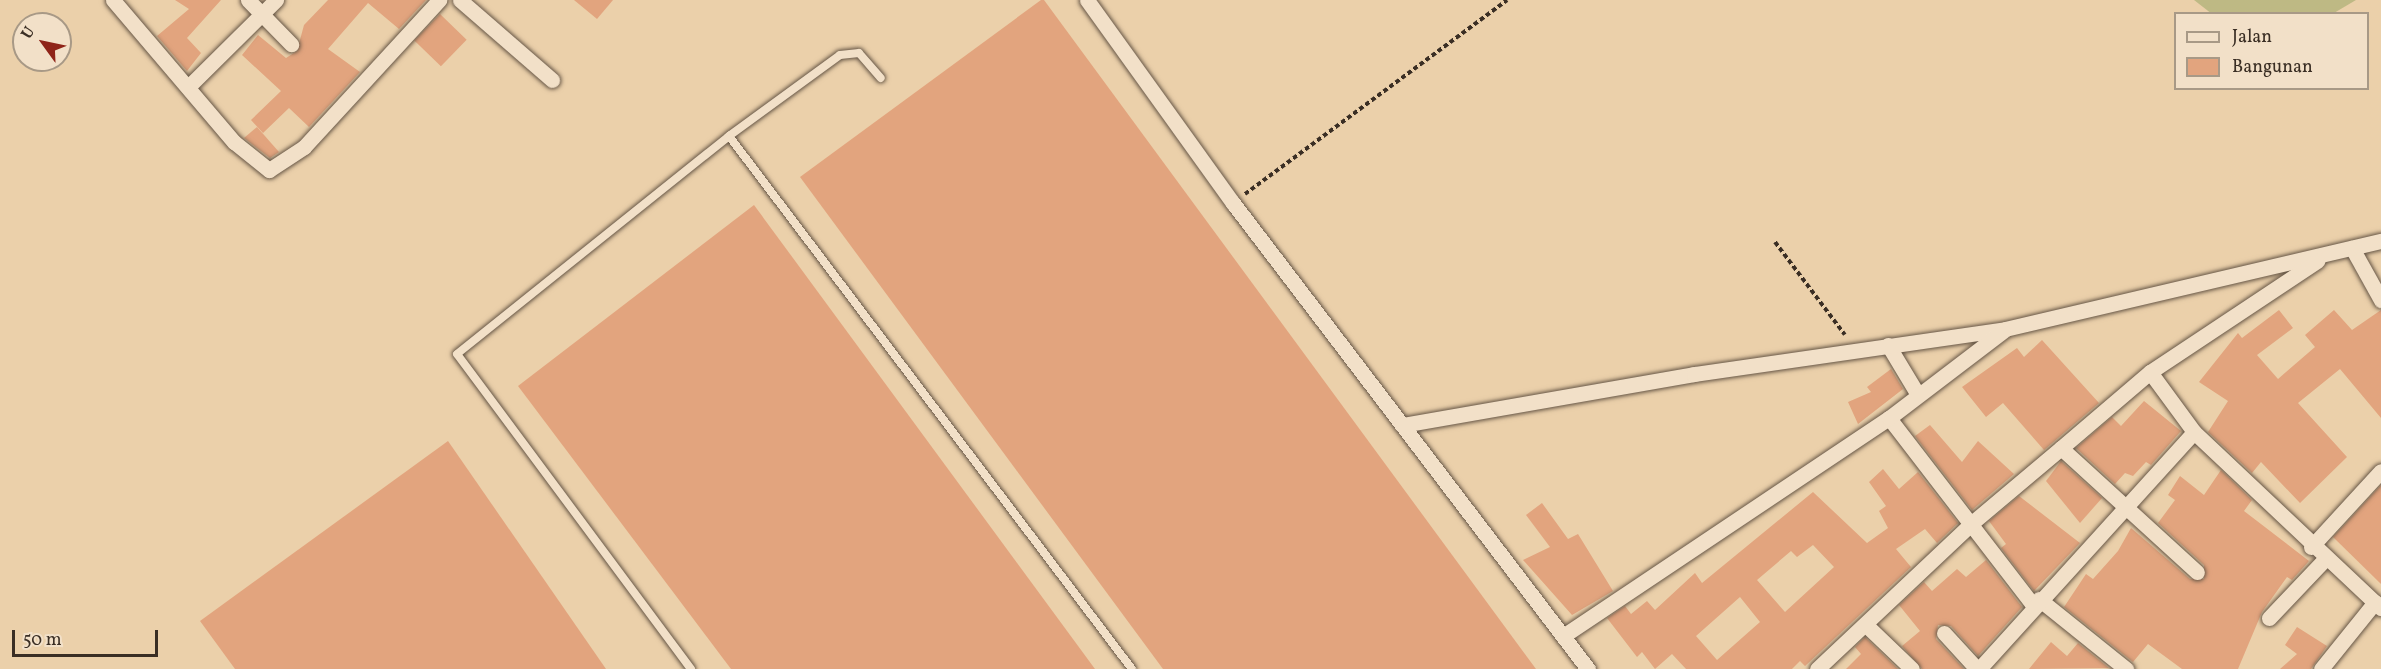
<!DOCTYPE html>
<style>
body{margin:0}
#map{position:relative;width:2381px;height:669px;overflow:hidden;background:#ebd0aa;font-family:Vollkorn,serif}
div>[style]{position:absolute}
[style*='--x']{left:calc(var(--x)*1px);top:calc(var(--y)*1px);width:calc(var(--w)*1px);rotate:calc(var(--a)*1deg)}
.green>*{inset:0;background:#beb984}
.building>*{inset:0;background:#e2a47e;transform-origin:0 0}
.path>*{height:4px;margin-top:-2px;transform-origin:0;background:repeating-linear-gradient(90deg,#3a2e24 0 4.5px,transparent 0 7.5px)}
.roads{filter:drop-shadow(0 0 2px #665646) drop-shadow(0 0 2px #665646)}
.service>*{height:8px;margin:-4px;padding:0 4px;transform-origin:4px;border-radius:4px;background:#f2e0c8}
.minor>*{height:15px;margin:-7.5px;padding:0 7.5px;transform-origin:7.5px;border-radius:7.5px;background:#f2e0c8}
span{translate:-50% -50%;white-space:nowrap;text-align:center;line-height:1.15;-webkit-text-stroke:6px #f2e0c8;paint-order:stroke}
.legend{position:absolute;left:2174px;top:12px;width:195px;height:78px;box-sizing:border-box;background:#f2e0c8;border:2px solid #a89986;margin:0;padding:8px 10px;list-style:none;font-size:18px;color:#3a2e24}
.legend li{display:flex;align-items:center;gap:12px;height:30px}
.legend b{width:30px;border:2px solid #a89986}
.north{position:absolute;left:12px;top:12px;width:60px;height:60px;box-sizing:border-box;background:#f2e0c8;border:2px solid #a89986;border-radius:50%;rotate:303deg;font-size:16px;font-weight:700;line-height:24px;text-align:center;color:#3a2e24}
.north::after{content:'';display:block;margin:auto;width:21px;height:27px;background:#8f2418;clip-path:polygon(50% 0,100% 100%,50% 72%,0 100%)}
.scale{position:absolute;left:12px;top:630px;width:146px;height:27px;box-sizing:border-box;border:3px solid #3a2e24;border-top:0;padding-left:8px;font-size:18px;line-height:21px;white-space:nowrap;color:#3a2e24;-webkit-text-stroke:4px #f2e0c8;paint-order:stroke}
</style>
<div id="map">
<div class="green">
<i style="clip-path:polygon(2194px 0,2356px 0,2334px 13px,2212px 14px)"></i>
</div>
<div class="building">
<i style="clip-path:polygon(175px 0,221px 0,187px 38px,201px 53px,187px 71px,157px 36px,189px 9px)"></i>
<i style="clip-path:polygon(328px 0,426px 0,399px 29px,368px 3px,328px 49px,360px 72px,309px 127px,289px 108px,263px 133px,251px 120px,281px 91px,242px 55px,258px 35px,286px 58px,297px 51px,304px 25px)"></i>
<i style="clip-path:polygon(574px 0,613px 0,597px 19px)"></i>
<i style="clip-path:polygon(1041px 0,1044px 0,1536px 669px,1163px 669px,800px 177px)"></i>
<i style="left:440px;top:14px;width:37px;height:37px;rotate:44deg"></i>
<i style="clip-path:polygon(257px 127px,279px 152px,270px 158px,244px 138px)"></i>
<i style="clip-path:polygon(754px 205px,1095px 669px,731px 669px,518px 386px)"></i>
<i style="clip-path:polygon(2279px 310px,2293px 328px,2257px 355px,2278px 379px,2315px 347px,2305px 335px,2334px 310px,2352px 330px,2381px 310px,2381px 418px,2340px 369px,2298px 403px,2347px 457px,2300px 503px,2261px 462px,2252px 473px,2208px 432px,2228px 401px,2199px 382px,2238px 333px,2242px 338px)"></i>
<i style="clip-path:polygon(2042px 340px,2099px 403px,2044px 450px,2003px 403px,1986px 417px,1962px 387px,2017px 348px,2024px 357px)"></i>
<i style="clip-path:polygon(1891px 369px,1903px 389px,1858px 424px,1848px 402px,1871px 392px,1867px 387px)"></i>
<i style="clip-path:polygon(2144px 401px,2181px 431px,2151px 465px,2146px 462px,2133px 476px,2125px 473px,2115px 484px,2076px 448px,2112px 417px,2121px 426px)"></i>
<i style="clip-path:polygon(1930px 425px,1962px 462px,1978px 441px,2014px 474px,1972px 510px,1915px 436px)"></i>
<i style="clip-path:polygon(448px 441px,606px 669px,235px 669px,200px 621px)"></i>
<i style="clip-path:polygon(2061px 461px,2102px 498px,2080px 523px,2046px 481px)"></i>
<i style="clip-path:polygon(evenodd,1883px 469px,1899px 489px,1918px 472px,1958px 523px,1937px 543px,1925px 529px,1896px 549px,1911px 567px,1805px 666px,1800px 661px,1792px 669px,1686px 669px,1672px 654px,1655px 669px,1642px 652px,1637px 657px,1607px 618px,1625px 606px,1631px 614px,1647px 601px,1655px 610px,1695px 573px,1702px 583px,1813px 492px,1867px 543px,1888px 528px,1879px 511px,1886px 506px,1869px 482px,1883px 469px,1813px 545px,1834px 567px,1785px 612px,1757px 580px,1791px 551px,1797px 557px,1813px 545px,1883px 469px,1740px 597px,1760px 622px,1717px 660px,1696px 636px,1740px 597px)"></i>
<i style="clip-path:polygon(2221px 470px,2252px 500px,2244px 511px,2309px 561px,2292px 580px,2287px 577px,2262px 612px,2238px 669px,2182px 669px,2148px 644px,2133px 662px,2064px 607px,2086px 574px,2093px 579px,2118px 551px,2131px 528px,2190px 579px,2204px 579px,2204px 565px,2158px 523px,2175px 500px,2168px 495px,2180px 476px,2204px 495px)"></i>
<i style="clip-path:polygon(2381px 485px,2381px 584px,2333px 537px)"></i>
<i style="clip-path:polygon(2019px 496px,2080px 543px,2034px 591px,2001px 548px,2006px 544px,1989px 521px)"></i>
<i style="clip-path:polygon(1542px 503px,1568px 539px,1578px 534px,1613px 591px,1572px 615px,1523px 560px,1550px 547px,1526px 515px)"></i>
<i style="clip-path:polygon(1986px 560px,2022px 607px,1978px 656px,1951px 626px,1938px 625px,1936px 639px,1964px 669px,1922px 669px,1902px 646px,1920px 631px,1899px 605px,1924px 582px,1932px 591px,1957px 569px,1966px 577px)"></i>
<i style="clip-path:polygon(2297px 627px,2327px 646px,2311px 669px,2280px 669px,2297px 654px,2285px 645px)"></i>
<i style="clip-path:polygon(1865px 637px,1898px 669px,1846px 669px,1861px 654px,1855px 647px)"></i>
<i style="clip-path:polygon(2051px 642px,2067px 656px,2078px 643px,2109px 668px,2029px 669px)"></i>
</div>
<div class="path">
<i style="--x:1245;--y:194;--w:326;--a:-36.5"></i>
<i style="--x:1775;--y:242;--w:116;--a:53"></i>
</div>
<div class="roads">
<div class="service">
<i style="--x:729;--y:136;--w:668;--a:52.91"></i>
<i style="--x:691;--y:669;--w:392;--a:-126.6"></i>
<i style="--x:457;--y:354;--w:349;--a:-38.7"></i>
<i style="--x:729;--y:136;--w:137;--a:-36.1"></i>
<i style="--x:840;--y:55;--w:19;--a:-6"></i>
<i style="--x:859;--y:53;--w:33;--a:49"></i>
</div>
<div class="minor">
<i style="--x:113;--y:0;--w:187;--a:49.6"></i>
<i style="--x:234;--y:142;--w:45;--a:38.7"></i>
<i style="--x:269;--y:170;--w:42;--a:-33.3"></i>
<i style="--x:304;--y:147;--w:200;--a:-47.4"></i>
<i style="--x:248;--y:0;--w:62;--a:45.7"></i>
<i style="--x:460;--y:0;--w:122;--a:41"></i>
<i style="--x:1087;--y:0;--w:250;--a:54.3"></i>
<i style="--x:1233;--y:203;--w:586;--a:52.7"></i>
<i style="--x:188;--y:87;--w:124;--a:-44.7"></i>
<i style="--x:2352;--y:248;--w:60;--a:60.9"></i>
<i style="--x:1888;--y:345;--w:58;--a:59"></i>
<i style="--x:2150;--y:372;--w:74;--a:53.7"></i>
<i style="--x:1889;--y:418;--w:236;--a:52.4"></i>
<i style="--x:1402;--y:425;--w:296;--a:-9.9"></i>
<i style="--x:1694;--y:374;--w:314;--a:-8.2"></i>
<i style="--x:2005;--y:329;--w:386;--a:-13.2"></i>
<i style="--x:2061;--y:448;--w:117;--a:-40.5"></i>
<i style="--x:2150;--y:372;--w:201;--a:-33.6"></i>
<i style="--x:2311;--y:547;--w:103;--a:-47.4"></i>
<i style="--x:2039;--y:599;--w:112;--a:38.8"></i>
<i style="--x:2269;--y:618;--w:80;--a:-46.5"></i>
<i style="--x:1867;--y:626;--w:62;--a:43.7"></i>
<i style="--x:1944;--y:633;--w:49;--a:47.5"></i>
<i style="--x:1563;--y:636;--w:392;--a:-33.8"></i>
<i style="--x:1889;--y:418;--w:143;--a:-37.3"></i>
<i style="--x:1817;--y:669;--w:214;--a:-43.3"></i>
<i style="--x:1973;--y:522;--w:115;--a:-40.1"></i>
<i style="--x:2061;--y:448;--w:184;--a:42.4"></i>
<i style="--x:1979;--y:669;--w:320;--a:-47.8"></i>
<i style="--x:2194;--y:432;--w:257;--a:43.3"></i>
<i style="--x:2321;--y:669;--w:86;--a:-51.1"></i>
</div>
</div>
<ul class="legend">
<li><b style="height:8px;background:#f2e0c8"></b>Jalan</li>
<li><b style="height:16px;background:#e2a47e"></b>Bangunan</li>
</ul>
<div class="north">U</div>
<div class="scale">50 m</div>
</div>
